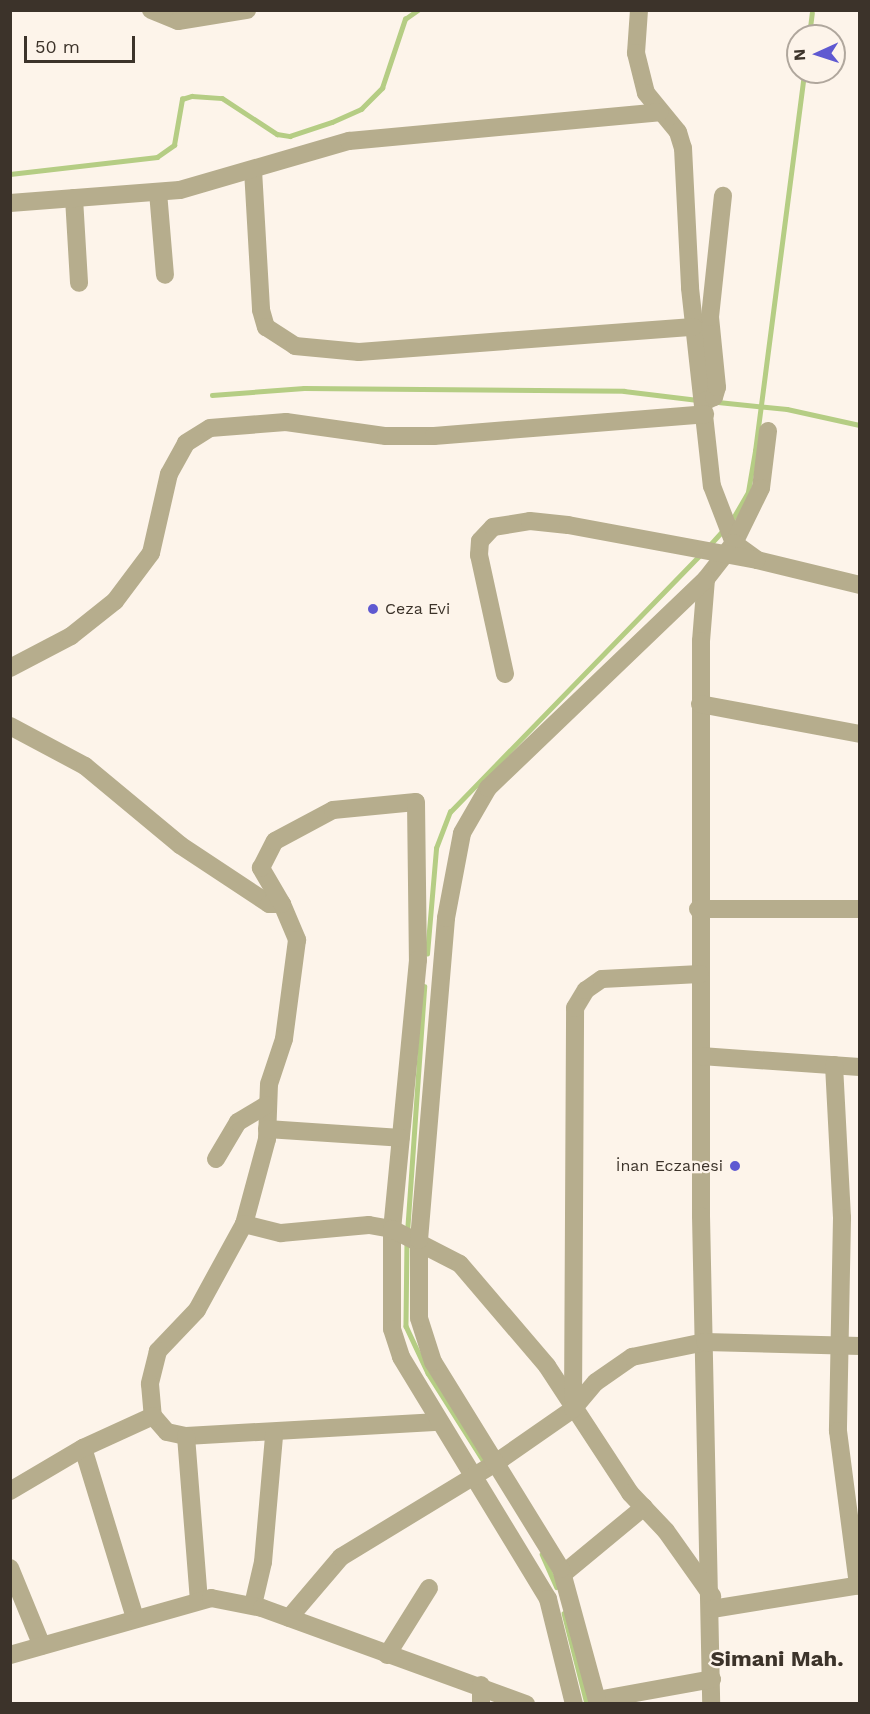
<!DOCTYPE html>
<meta charset="utf-8">
<style>
body{margin:0}
#map{position:relative;width:870px;height:1714px;overflow:hidden;background:#fdf4ea;font-family:"Work Sans",sans-serif}
div>[style]{position:absolute}
[style*='--x']{left:calc(var(--x)*1px);top:calc(var(--y)*1px);width:calc(var(--w)*1px);rotate:calc(var(--a)*1deg)}
.stream>*{height:4.5px;margin:-2.25px;padding:0 2.25px;transform-origin:2.25px;border-radius:2.25px;background:#b5cd84}
.minor>*{height:18px;margin:-9px;padding:0 9px;transform-origin:9px;border-radius:9px;background:#b6ad8d}
.dots>*{width:16px;height:16px;translate:-50% -50%;box-sizing:border-box;border:3px solid #fdf4ea;border-radius:50%}
span{translate:-50% -50%;white-space:nowrap;text-align:center;line-height:1.15;-webkit-text-stroke:4.5px #fdf4ea;paint-order:stroke}
.poi-label{font-size:16px;color:#3c332a}
.left{translate:0 -50%;text-align:left}
.right{translate:-100% -50%;text-align:right}
.district-label{font-size:22px;color:#3c332a;font-weight:700}
.frame{position:absolute;inset:0;border:12px solid #3c332a;pointer-events:none}
.north{position:absolute;left:786px;top:24px;width:60px;height:60px;box-sizing:border-box;background:#fdf4ea;border:2px solid #b0a79d;border-radius:50%;rotate:267deg;font-size:16px;font-weight:700;line-height:24px;text-align:center;color:#3c332a}
.north::after{content:'';display:block;margin:auto;width:21px;height:27px;background:#5f59d1;clip-path:polygon(50% 0,100% 100%,50% 72%,0 100%)}
.scale{position:absolute;left:24px;top:36px;width:111px;height:27px;box-sizing:border-box;border:3px solid #3c332a;border-top:0;padding-left:8px;font-size:18px;line-height:21px;white-space:nowrap;color:#3c332a;-webkit-text-stroke:4px #fdf4ea;paint-order:stroke}
</style>
<div id="map">
<div class="stream">
<i style="--x:809;--y:36;--w:23;--a:-83"></i>
<i style="--x:10;--y:174;--w:148;--a:-6.6"></i>
<i style="--x:157;--y:157;--w:21;--a:-35"></i>
<i style="--x:174;--y:145;--w:47;--a:-80.1"></i>
<i style="--x:182;--y:99;--w:10;--a:-17"></i>
<i style="--x:192;--y:96;--w:30;--a:4"></i>
<i style="--x:222;--y:98;--w:66;--a:33.2"></i>
<i style="--x:277;--y:134;--w:13;--a:9"></i>
<i style="--x:290;--y:136;--w:44;--a:-18.4"></i>
<i style="--x:332;--y:122;--w:32;--a:-24"></i>
<i style="--x:361;--y:109;--w:30;--a:-45"></i>
<i style="--x:382;--y:88;--w:73;--a:-71.6"></i>
<i style="--x:405;--y:19;--w:16;--a:-35"></i>
<i style="--x:212;--y:395;--w:92;--a:-4.4"></i>
<i style="--x:304;--y:388;--w:320;--a:0.5"></i>
<i style="--x:624;--y:391;--w:74;--a:7"></i>
<i style="--x:718;--y:402;--w:69;--a:5.8"></i>
<i style="--x:787;--y:409;--w:75;--a:12.4"></i>
<i style="--x:732;--y:520;--w:32;--a:-60"></i>
<i style="--x:748;--y:492;--w:42;--a:-80.3"></i>
<i style="--x:755;--y:451;--w:382;--a:-82.6"></i>
<i style="--x:708;--y:547;--w:24;--a:-48"></i>
<i style="--x:427;--y:954;--w:106;--a:-85.1"></i>
<i style="--x:436;--y:848;--w:39;--a:-69"></i>
<i style="--x:450;--y:812;--w:359;--a:-45.8"></i>
<i style="--x:407;--y:1233;--w:247;--a:-86"></i>
<i style="--x:407;--y:1241;--w:85;--a:90.7"></i>
<i style="--x:406;--y:1326;--w:52;--a:64.9"></i>
<i style="--x:428;--y:1373;--w:107;--a:57.7"></i>
<i style="--x:542;--y:1554;--w:36;--a:66"></i>
<i style="--x:564;--y:1613;--w:94;--a:75.8"></i>
</div>
<div class="minor">
<i style="--x:151;--y:10;--w:29;--a:22"></i>
<i style="--x:178;--y:21;--w:70;--a:-9.1"></i>
<i style="--x:639;--y:10;--w:43;--a:94"></i>
<i style="--x:636;--y:53;--w:41;--a:76"></i>
<i style="--x:646;--y:93;--w:50;--a:50.6"></i>
<i style="--x:678;--y:132;--w:17;--a:73"></i>
<i style="--x:683;--y:148;--w:140;--a:87.1"></i>
<i style="--x:690;--y:288;--w:199;--a:83.7"></i>
<i style="--x:712;--y:486;--w:61;--a:68.9"></i>
<i style="--x:734;--y:543;--w:46;--a:127.9"></i>
<i style="--x:706;--y:579;--w:62;--a:94.6"></i>
<i style="--x:701;--y:641;--w:575;--a:90"></i>
<i style="--x:701;--y:1216;--w:488;--a:88.8"></i>
<i style="--x:253;--y:170;--w:140;--a:86.7"></i>
<i style="--x:261;--y:310;--w:18;--a:74"></i>
<i style="--x:266;--y:327;--w:35;--a:33"></i>
<i style="--x:295;--y:346;--w:64;--a:5.4"></i>
<i style="--x:359;--y:352;--w:335;--a:-4.3"></i>
<i style="--x:158;--y:192;--w:83;--a:85.2"></i>
<i style="--x:74;--y:198;--w:85;--a:86.6"></i>
<i style="--x:10;--y:203;--w:170;--a:-4.4"></i>
<i style="--x:180;--y:190;--w:176;--a:-16.2"></i>
<i style="--x:349;--y:141;--w:312;--a:-5.3"></i>
<i style="--x:703;--y:402;--w:12;--a:-24"></i>
<i style="--x:714;--y:397;--w:10;--a:-73"></i>
<i style="--x:717;--y:387;--w:70;--a:-95.7"></i>
<i style="--x:710;--y:317;--w:122;--a:-83.9"></i>
<i style="--x:768;--y:431;--w:57;--a:97"></i>
<i style="--x:761;--y:488;--w:61;--a:116.1"></i>
<i style="--x:734;--y:543;--w:29;--a:36"></i>
<i style="--x:757;--y:560;--w:106;--a:13.6"></i>
<i style="--x:10;--y:668;--w:69;--a:-27.7"></i>
<i style="--x:71;--y:636;--w:56;--a:-38.5"></i>
<i style="--x:115;--y:601;--w:60;--a:-53.1"></i>
<i style="--x:151;--y:553;--w:81;--a:-77.2"></i>
<i style="--x:169;--y:474;--w:35;--a:-61"></i>
<i style="--x:186;--y:443;--w:28;--a:-32"></i>
<i style="--x:210;--y:428;--w:76;--a:-4.5"></i>
<i style="--x:286;--y:422;--w:101;--a:8"></i>
<i style="--x:386;--y:436;--w:48;--a:0"></i>
<i style="--x:434;--y:436;--w:272;--a:-4.6"></i>
<i style="--x:505;--y:674;--w:122;--a:-102.3"></i>
<i style="--x:479;--y:555;--w:14;--a:-86"></i>
<i style="--x:480;--y:541;--w:19;--a:-47"></i>
<i style="--x:493;--y:527;--w:37;--a:-9"></i>
<i style="--x:530;--y:521;--w:38;--a:6"></i>
<i style="--x:568;--y:525;--w:192;--a:10.5"></i>
<i style="--x:700;--y:704;--w:163;--a:10.6"></i>
<i style="--x:10;--y:726;--w:85;--a:28.1"></i>
<i style="--x:85;--y:766;--w:124;--a:39.7"></i>
<i style="--x:180;--y:845;--w:107;--a:33.5"></i>
<i style="--x:269;--y:904;--w:13;--a:0"></i>
<i style="--x:282;--y:904;--w:39;--a:67"></i>
<i style="--x:297;--y:940;--w:100;--a:97.5"></i>
<i style="--x:284;--y:1039;--w:47;--a:108.4"></i>
<i style="--x:269;--y:1084;--w:55;--a:92.1"></i>
<i style="--x:267;--y:1139;--w:88;--a:105.1"></i>
<i style="--x:244;--y:1224;--w:98;--a:118.7"></i>
<i style="--x:197;--y:1310;--w:57;--a:133.6"></i>
<i style="--x:158;--y:1351;--w:34;--a:104"></i>
<i style="--x:150;--y:1384;--w:32;--a:85"></i>
<i style="--x:153;--y:1416;--w:21;--a:49"></i>
<i style="--x:167;--y:1432;--w:19;--a:12"></i>
<i style="--x:186;--y:1436;--w:253;--a:-3.2"></i>
<i style="--x:282;--y:904;--w:42;--a:-120.3"></i>
<i style="--x:261;--y:868;--w:30;--a:-63"></i>
<i style="--x:275;--y:841;--w:66;--a:-28.1"></i>
<i style="--x:333;--y:810;--w:83;--a:-5.5"></i>
<i style="--x:416;--y:802;--w:158;--a:89.3"></i>
<i style="--x:418;--y:960;--w:270;--a:95.5"></i>
<i style="--x:392;--y:1229;--w:100;--a:90"></i>
<i style="--x:392;--y:1329;--w:29;--a:72"></i>
<i style="--x:401;--y:1357;--w:283;--a:58.7"></i>
<i style="--x:548;--y:1599;--w:108;--a:76.1"></i>
<i style="--x:698;--y:909;--w:162;--a:0"></i>
<i style="--x:701;--y:1056;--w:159;--a:4"></i>
<i style="--x:834;--y:1065;--w:153;--a:87"></i>
<i style="--x:842;--y:1218;--w:213;--a:91.1"></i>
<i style="--x:838;--y:1431;--w:156;--a:82.6"></i>
<i style="--x:267;--y:1129;--w:134;--a:3.8"></i>
<i style="--x:216;--y:1159;--w:43;--a:-59.3"></i>
<i style="--x:238;--y:1122;--w:33;--a:-31"></i>
<i style="--x:244;--y:1224;--w:38;--a:14"></i>
<i style="--x:281;--y:1233;--w:88;--a:-5.2"></i>
<i style="--x:369;--y:1225;--w:23;--a:10"></i>
<i style="--x:392;--y:1229;--w:76;--a:27.2"></i>
<i style="--x:460;--y:1264;--w:134;--a:49.5"></i>
<i style="--x:547;--y:1366;--w:152;--a:56.8"></i>
<i style="--x:630;--y:1493;--w:52;--a:46.5"></i>
<i style="--x:666;--y:1531;--w:80;--a:54.7"></i>
<i style="--x:573;--y:1407;--w:399;--a:-89.7"></i>
<i style="--x:575;--y:1008;--w:21;--a:-59"></i>
<i style="--x:586;--y:990;--w:19;--a:-35"></i>
<i style="--x:602;--y:979;--w:98;--a:-2.9"></i>
<i style="--x:186;--y:1436;--w:165;--a:85.5"></i>
<i style="--x:83;--y:1448;--w:178;--a:73"></i>
<i style="--x:10;--y:1491;--w:85;--a:-30.5"></i>
<i style="--x:83;--y:1448;--w:77;--a:-24.6"></i>
<i style="--x:10;--y:1568;--w:84;--a:67.7"></i>
<i style="--x:563;--y:1574;--w:105;--a:-39.6"></i>
<i style="--x:253;--y:1605;--w:44;--a:-76.9"></i>
<i style="--x:263;--y:1562;--w:127;--a:-85"></i>
<i style="--x:712;--y:1609;--w:150;--a:-9.2"></i>
<i style="--x:289;--y:1618;--w:80;--a:-49.6"></i>
<i style="--x:341;--y:1557;--w:183;--a:-31.3"></i>
<i style="--x:497;--y:1462;--w:93;--a:-34.9"></i>
<i style="--x:573;--y:1409;--w:35;--a:-50"></i>
<i style="--x:596;--y:1382;--w:44;--a:-34.8"></i>
<i style="--x:632;--y:1357;--w:75;--a:-11.6"></i>
<i style="--x:705;--y:1342;--w:155;--a:1.5"></i>
<i style="--x:10;--y:1655;--w:209;--a:-15.8"></i>
<i style="--x:211;--y:1598;--w:52;--a:11.1"></i>
<i style="--x:262;--y:1608;--w:281;--a:20"></i>
<i style="--x:387;--y:1655;--w:79;--a:-57.9"></i>
<i style="--x:597;--y:1700;--w:117;--a:-10.3"></i>
<i style="--x:481;--y:1704;--w:19;--a:-90"></i>
<i style="--x:598;--y:1704;--w:140;--a:-105.3"></i>
<i style="--x:561;--y:1569;--w:243;--a:-121.7"></i>
<i style="--x:433;--y:1362;--w:46;--a:-107.7"></i>
<i style="--x:419;--y:1318;--w:78;--a:-90"></i>
<i style="--x:419;--y:1240;--w:323;--a:-85.2"></i>
<i style="--x:446;--y:918;--w:86;--a:-79.3"></i>
<i style="--x:462;--y:833;--w:52;--a:-60"></i>
<i style="--x:488;--y:788;--w:302;--a:-43.8"></i>
</div>
<div class="dots">
<i style="left:373px;top:609px;background:#5f59d1"></i>
<i style="left:735px;top:1166px;background:#5f59d1"></i>
</div>
<div class="poi-label">
<span class="left" style="left:385px;top:609px">Ceza Evi</span>
<span class="right" style="left:723px;top:1166px">İnan Eczanesi</span>
</div>
<div class="district-label">
<span style="left:777px;top:1659px">Simani Mah.</span>
</div>
<div class="frame"></div>
<div class="north">N</div>
<div class="scale">50 m</div>
</div>
